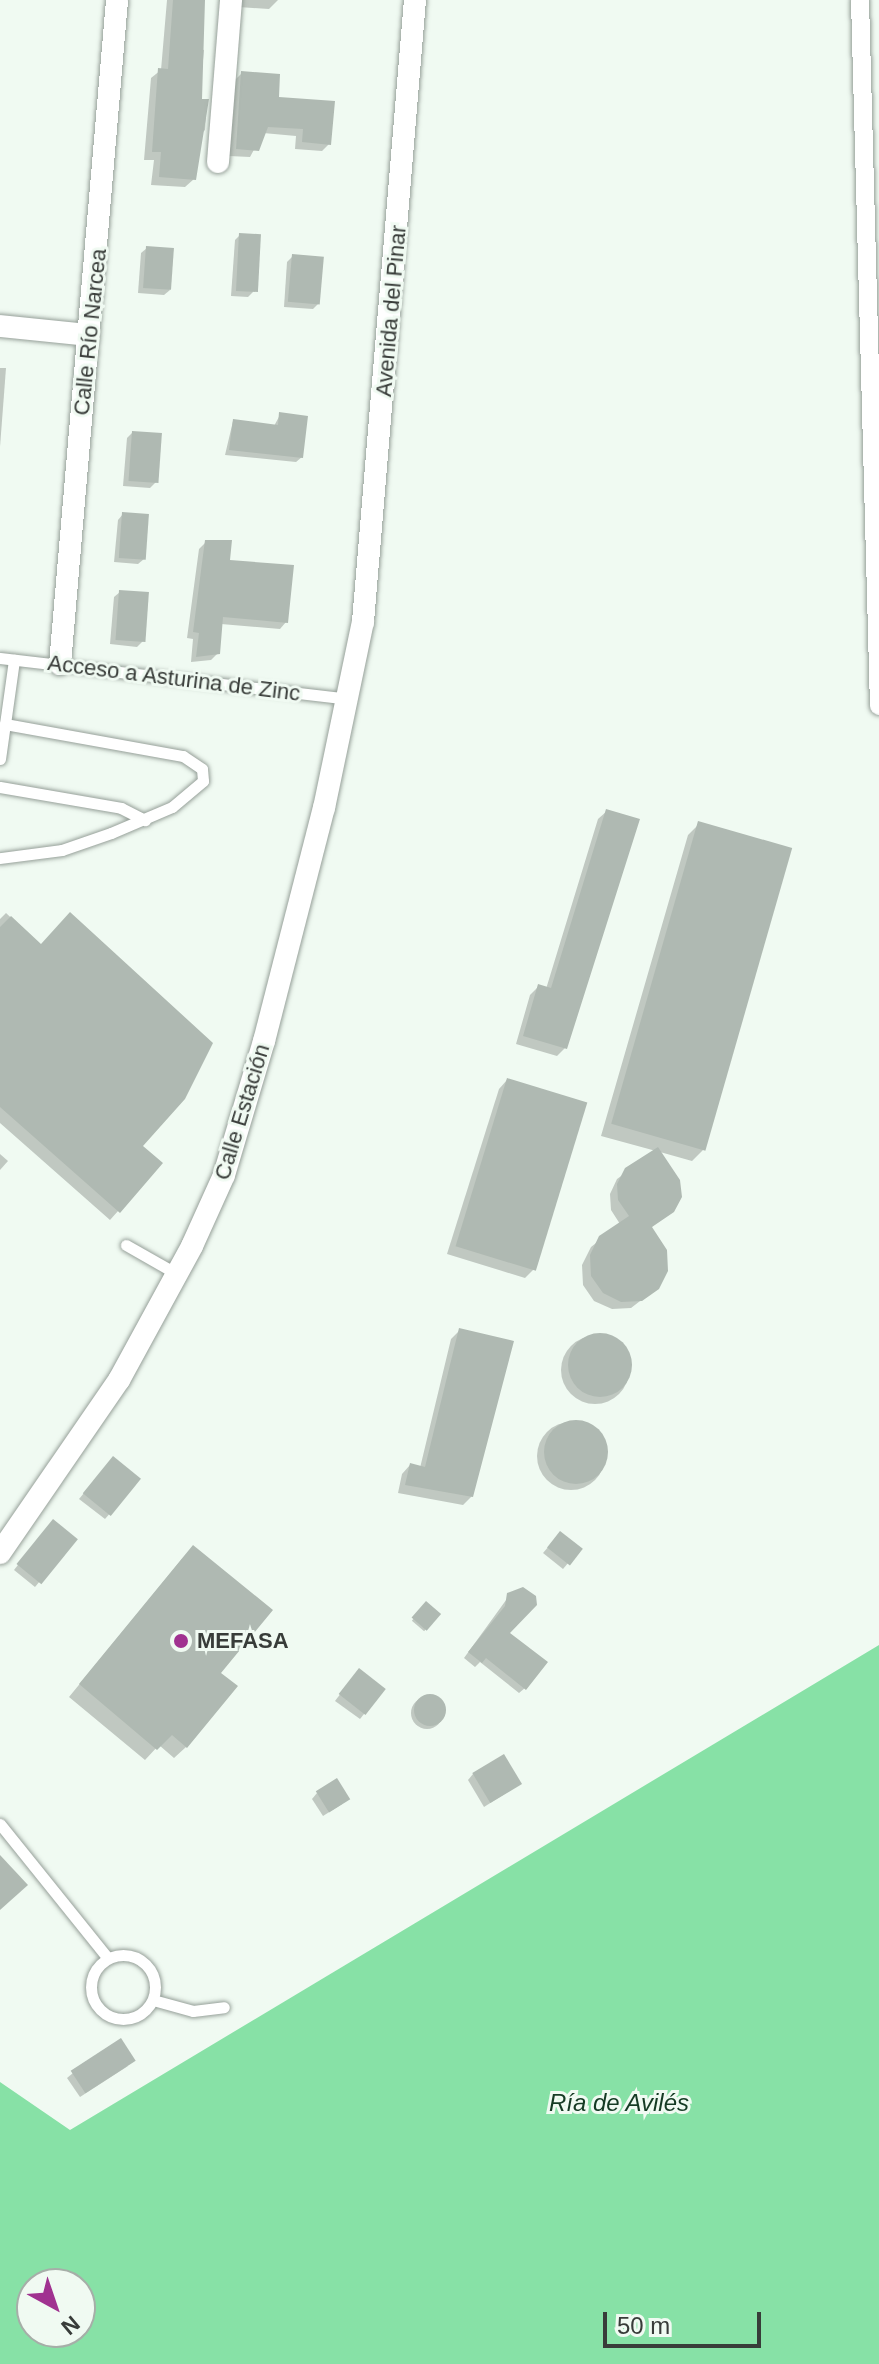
<!DOCTYPE html>
<meta charset="utf-8">
<style>
body{margin:0}
#map{position:relative;width:879px;height:2364px;overflow:hidden;background:#f0faf2;font-family:Helvetica,sans-serif}
div>[style]{position:absolute}
[style*='--x']{left:calc(var(--x)*1px);top:calc(var(--y)*1px);width:calc(var(--w)*1px);rotate:calc(var(--a)*1deg)}
.water>*{inset:0;background:#87e1a6}
.shadow>*{inset:0;background:#0003;transform-origin:0 0}
.round{border-radius:50%}
.building>*{inset:0;background:#afb9b2;transform-origin:0 0}
.roads{filter:drop-shadow(0 0 2px #96a099) drop-shadow(0 0 2px #96a099)}
.service>*{height:11px;margin:-5.5px;padding:0 5.5px;transform-origin:5.5px;border-radius:5.5px;background:#fff}
.service>.ring{margin:-5.5px;padding:0;box-sizing:content-box;background:none;border:11px solid #fff;border-radius:50%}
.pedestrian>*{height:18px;margin:-9px;padding:0 9px;transform-origin:9px;border-radius:9px;background:#fff}
.minor>*{height:22px;margin:-11px;padding:0 11px;transform-origin:11px;border-radius:11px;background:#fff}
.dots>*{width:22px;height:22px;translate:-50% -50%;box-sizing:border-box;border:4px solid #f0faf2;border-radius:50%}
span{translate:-50% -50%;white-space:nowrap;text-align:center;line-height:1.15;-webkit-text-stroke:6px #f0faf2;paint-order:stroke}
.street-label{font-size:22px;color:#383c39}
.poi-label{font-size:22px;color:#383c39;font-weight:700}
.left{translate:0 -50%;text-align:left}
.water-label{font-size:24px;color:#153b24;font-style:italic}
.north{position:absolute;left:16px;top:2268px;width:80px;height:80px;box-sizing:border-box;background:#f0faf2;border:2px solid #a6aea8;border-radius:50%;rotate:140deg;font-size:22px;font-weight:700;line-height:32px;text-align:center;color:#383c39}
.north::after{content:'';display:block;margin:auto;width:28px;height:36px;background:#a03290;clip-path:polygon(50% 0,100% 100%,50% 72%,0 100%)}
.scale{position:absolute;left:603px;top:2312px;width:158px;height:36px;box-sizing:border-box;border:4px solid #383c39;border-top:0;padding-left:10px;font-size:24px;line-height:28px;white-space:nowrap;color:#383c39;-webkit-text-stroke:6px #f0faf2;paint-order:stroke}
</style>
<div id="map">
<div class="water">
<i style="clip-path:polygon(evenodd,879px 1645px,879px 2364px,0 2364px,0 2082px,70px 2130px,879px 1645px,32px 2284px,80px 2284px,80px 2332px,32px 2332px,32px 2284px)"></i>
</div>
<div class="shadow">
<i style="clip-path:polygon(167px 0,203px 0,199px 49px,204px 50px,199px 101px,207px 101px,205px 130px,198px 137px,194px 179px,185px 187px,151px 185px,154px 160px,144px 160px,151px 78px,161px 70px)"></i>
<i style="clip-path:polygon(240px 0,278px 0,269px 9px,239px 7px)"></i>
<i style="clip-path:polygon(242px 73px,276px 99px,329px 144px,322px 151px,295px 149px,296px 136px,263px 133px,250px 157px,229px 156px,234px 81px)"></i>
<i style="clip-path:polygon(240px 235px,253px 292px,248px 297px,231px 296px,235px 240px)"></i>
<i style="clip-path:polygon(147px 248px,170px 290px,164px 295px,138px 293px,141px 253px)"></i>
<i style="clip-path:polygon(293px 256px,318px 304px,313px 309px,284px 307px,287px 262px)"></i>
<i style="clip-path:polygon(0 368px,6px 368px,0 447px)"></i>
<i style="clip-path:polygon(280px 415px,302px 457px,296px 462px,225px 455px,233px 421px,274px 426px)"></i>
<i style="clip-path:polygon(132px 433px,156px 482px,150px 488px,123px 486px,127px 438px)"></i>
<i style="clip-path:polygon(123px 514px,144px 559px,138px 564px,114px 562px,118px 520px)"></i>
<i style="clip-path:polygon(206px 542px,286px 622px,280px 629px,221px 624px,218px 653px,211px 660px,191px 662px,193px 639px,187px 638px,199px 549px)"></i>
<i style="clip-path:polygon(120px 592px,143px 641px,137px 647px,110px 644px,114px 597px)"></i>
<i style="clip-path:polygon(607px 811px,565px 1048px,557px 1056px,516px 1044px,530px 995px,538px 987px,546px 989px,598px 819px)"></i>
<i style="clip-path:polygon(699px 824px,703px 1150px,692px 1161px,660px 1152px,672px 1210px,650px 1228px,657px 1288px,631px 1308px,612px 1309px,594px 1301px,583px 1285px,582px 1265px,591px 1247px,620px 1224px,611px 1210px,610px 1194px,617px 1179px,656px 1151px,601px 1136px,688px 835px)"></i>
<i style="clip-path:polygon(6px 913px,41px 946px,140px 1146px,160px 1164px,110px 1220px,0 1123px,0 919px)"></i>
<i style="clip-path:polygon(507px 1080px,533px 1270px,525px 1278px,447px 1254px,499px 1089px)"></i>
<i style="clip-path:polygon(0 1154px,8px 1161px,0 1170px)"></i>
<i style="clip-path:polygon(460px 1330px,472px 1496px,463px 1505px,398px 1493px,402px 1474px,410px 1465px,420px 1468px,451px 1339px)"></i>
<i class="round" style="left:561px;top:1336px;width:68px;height:68px"></i>
<i class="round" style="left:537px;top:1422px;width:68px;height:68px"></i>
<i style="clip-path:polygon(108px 1464px,139px 1480px,105px 1519px,79px 1499px)"></i>
<i style="clip-path:polygon(48px 1527px,75px 1539px,35px 1587px,14px 1570px)"></i>
<i style="clip-path:polygon(555px 1539px,580px 1549px,563px 1569px,543px 1553px)"></i>
<i style="clip-path:polygon(182px 1559px,218px 1673px,186px 1747px,174px 1758px,159px 1745px,145px 1760px,69px 1697px)"></i>
<i style="clip-path:polygon(509px 1596px,507px 1633px,525px 1688px,519px 1693px,480px 1662px,475px 1667px,464px 1658px)"></i>
<i style="left:426px;top:1604px;width:16px;height:22px;rotate:40deg"></i>
<i style="clip-path:polygon(354px 1676px,384px 1689px,360px 1719px,335px 1701px)"></i>
<i class="round" style="left:411px;top:1697px;width:32px;height:32px"></i>
<i style="clip-path:polygon(473px 1774px,520px 1784px,484px 1807px,468px 1780px)"></i>
<i style="clip-path:polygon(317px 1793px,342px 1804px,323px 1816px,312px 1799px)"></i>
<i style="clip-path:polygon(128px 2066px,80px 2097px,67px 2078px,73px 2073px)"></i>
</div>
<div class="building">
<i style="clip-path:polygon(173px 0,205px 0,202px 99px,209px 99px,196px 180px,159px 177px,161px 152px,152px 152px,158px 68px,168px 69px)"></i>
<i style="clip-path:polygon(241px 71px,280px 74px,279px 97px,335px 101px,331px 145px,302px 142px,303px 129px,268px 127px,259px 151px,236px 149px)"></i>
<i style="left:239px;top:233px;width:22px;height:58px;rotate:3deg"></i>
<i style="left:146px;top:246px;width:28px;height:42px;rotate:4deg"></i>
<i style="left:292px;top:254px;width:32px;height:48px;rotate:5deg"></i>
<i style="clip-path:polygon(279px 412px,308px 416px,303px 458px,229px 450px,233px 419px,278px 425px)"></i>
<i style="left:132px;top:431px;width:30px;height:50px;rotate:4deg"></i>
<i style="left:122px;top:512px;width:27px;height:46px;rotate:4deg"></i>
<i style="clip-path:polygon(205px 540px,232px 540px,230px 560px,294px 565px,288px 623px,223px 617px,220px 654px,196px 657px,199px 633px,193px 632px)"></i>
<i style="left:119px;top:590px;width:30px;height:50px;rotate:4deg"></i>
<i style="clip-path:polygon(606px 809px,640px 819px,567px 1049px,523px 1036px,538px 984px,551px 988px)"></i>
<i style="left:698px;top:821px;width:98px;height:315px;rotate:16deg"></i>
<i style="clip-path:polygon(70px 912px,213px 1043px,185px 1099px,143px 1146px,163px 1163px,120px 1213px,0 1107px,0 927px,11px 916px,41px 944px)"></i>
<i style="left:507px;top:1078px;width:84px;height:176px;rotate:17deg"></i>
<i style="clip-path:polygon(658px 1147px,680px 1180px,682px 1197px,674px 1212px,652px 1227px,667px 1250px,668px 1271px,659px 1289px,642px 1301px,621px 1302px,603px 1293px,591px 1276px,590px 1255px,599px 1236px,629px 1216px,618px 1200px,617px 1184px,625px 1168px)"></i>
<i style="clip-path:polygon(459px 1328px,514px 1341px,473px 1497px,405px 1485px,410px 1463px,425px 1467px)"></i>
<i class="round" style="left:568px;top:1333px;width:64px;height:64px"></i>
<i class="round" style="left:544px;top:1420px;width:64px;height:64px"></i>
<i style="left:113px;top:1456px;width:36px;height:48px;rotate:39deg"></i>
<i style="left:53px;top:1519px;width:32px;height:58px;rotate:39deg"></i>
<i style="left:560px;top:1531px;width:29px;height:21px;rotate:38deg"></i>
<i style="clip-path:polygon(193px 1545px,273px 1610px,221px 1673px,238px 1686px,187px 1748px,172px 1735px,157px 1750px,79px 1684px)"></i>
<i style="clip-path:polygon(523px 1587px,536px 1596px,537px 1605px,510px 1633px,548px 1662px,526px 1690px,486px 1658px,482px 1663px,468px 1652px,505px 1606px,507px 1593px)"></i>
<i style="left:426px;top:1601px;width:20px;height:22px;rotate:41deg"></i>
<i style="left:359px;top:1668px;width:34px;height:33px;rotate:38deg"></i>
<i class="round" style="left:414px;top:1694px;width:32px;height:32px"></i>
<i style="left:504px;top:1754px;width:35px;height:37px;rotate:59deg"></i>
<i style="left:337px;top:1778px;width:25px;height:25px;rotate:58deg"></i>
<i style="clip-path:polygon(0 1855px,28px 1885px,0 1910px)"></i>
<i style="left:121px;top:2038px;width:27px;height:60px;rotate:57deg"></i>
</div>
<div class="roads">
<div class="service">
<i style="--x:0;--y:658;--w:350;--a:6.7"></i>
<i style="--x:5;--y:724;--w:65;--a:-82"></i>
<i style="--x:0;--y:759;--w:35;--a:-82"></i>
<i style="--x:5;--y:724;--w:181;--a:10.2"></i>
<i style="--x:183;--y:756;--w:23;--a:34"></i>
<i style="--x:202;--y:769;--w:12;--a:85"></i>
<i style="--x:203;--y:781;--w:40;--a:140"></i>
<i style="--x:172;--y:807;--w:66;--a:156.9"></i>
<i style="--x:111;--y:833;--w:52;--a:160.9"></i>
<i style="--x:62;--y:850;--w:63;--a:172.6"></i>
<i style="--x:0;--y:787;--w:123;--a:9.8"></i>
<i style="--x:121;--y:808;--w:27;--a:27"></i>
<i style="--x:126;--y:1245;--w:59;--a:29.6"></i>
<i style="--x:0;--y:1824;--w:169;--a:51.2"></i>
<i class="ring" style="left:91px;top:1955px;width:53px;height:53px"></i>
<i style="--x:153;--y:2000;--w:41;--a:15.4"></i>
<i style="--x:193;--y:2011;--w:31;--a:-7"></i>
</div>
<div class="pedestrian">
<i style="--x:860;--y:0;--w:706;--a:88.46"></i>
</div>
<div class="minor">
<i style="--x:218;--y:162;--w:163;--a:-85.4"></i>
<i style="--x:0;--y:326;--w:89;--a:5.8"></i>
<i style="--x:60;--y:664;--w:666;--a:-85.09"></i>
<i style="--x:0;--y:1553;--w:210;--a:-55.5"></i>
<i style="--x:119;--y:1380;--w:153;--a:-61.4"></i>
<i style="--x:192;--y:1246;--w:78;--a:-65.7"></i>
<i style="--x:224;--y:1175;--w:140;--a:-73.4"></i>
<i style="--x:264;--y:1041;--w:241;--a:-75.6"></i>
<i style="--x:324;--y:808;--w:190;--a:-78.2"></i>
<i style="--x:363;--y:622;--w:624;--a:-85.22"></i>
</div>
</div>
<div class="dots">
<i style="left:181px;top:1641px;background:#a03290"></i>
</div>
<div class="street-label">
<span style="left:391px;top:311px;rotate:-85deg">Avenida del Pinar</span>
<span style="left:90px;top:332px;rotate:-84deg">Calle Río Narcea</span>
<span style="left:174px;top:678px;rotate:7deg">Acceso a Asturina de Zinc</span>
<span style="left:242px;top:1112px;rotate:-73deg">Calle Estación</span>
</div>
<div class="poi-label">
<span class="left" style="left:197px;top:1641px">MEFASA</span>
</div>
<div class="water-label">
<span style="left:619px;top:2103px">Ría de Avilés</span>
</div>
<div class="north">N</div>
<div class="scale">50 m</div>
</div>
